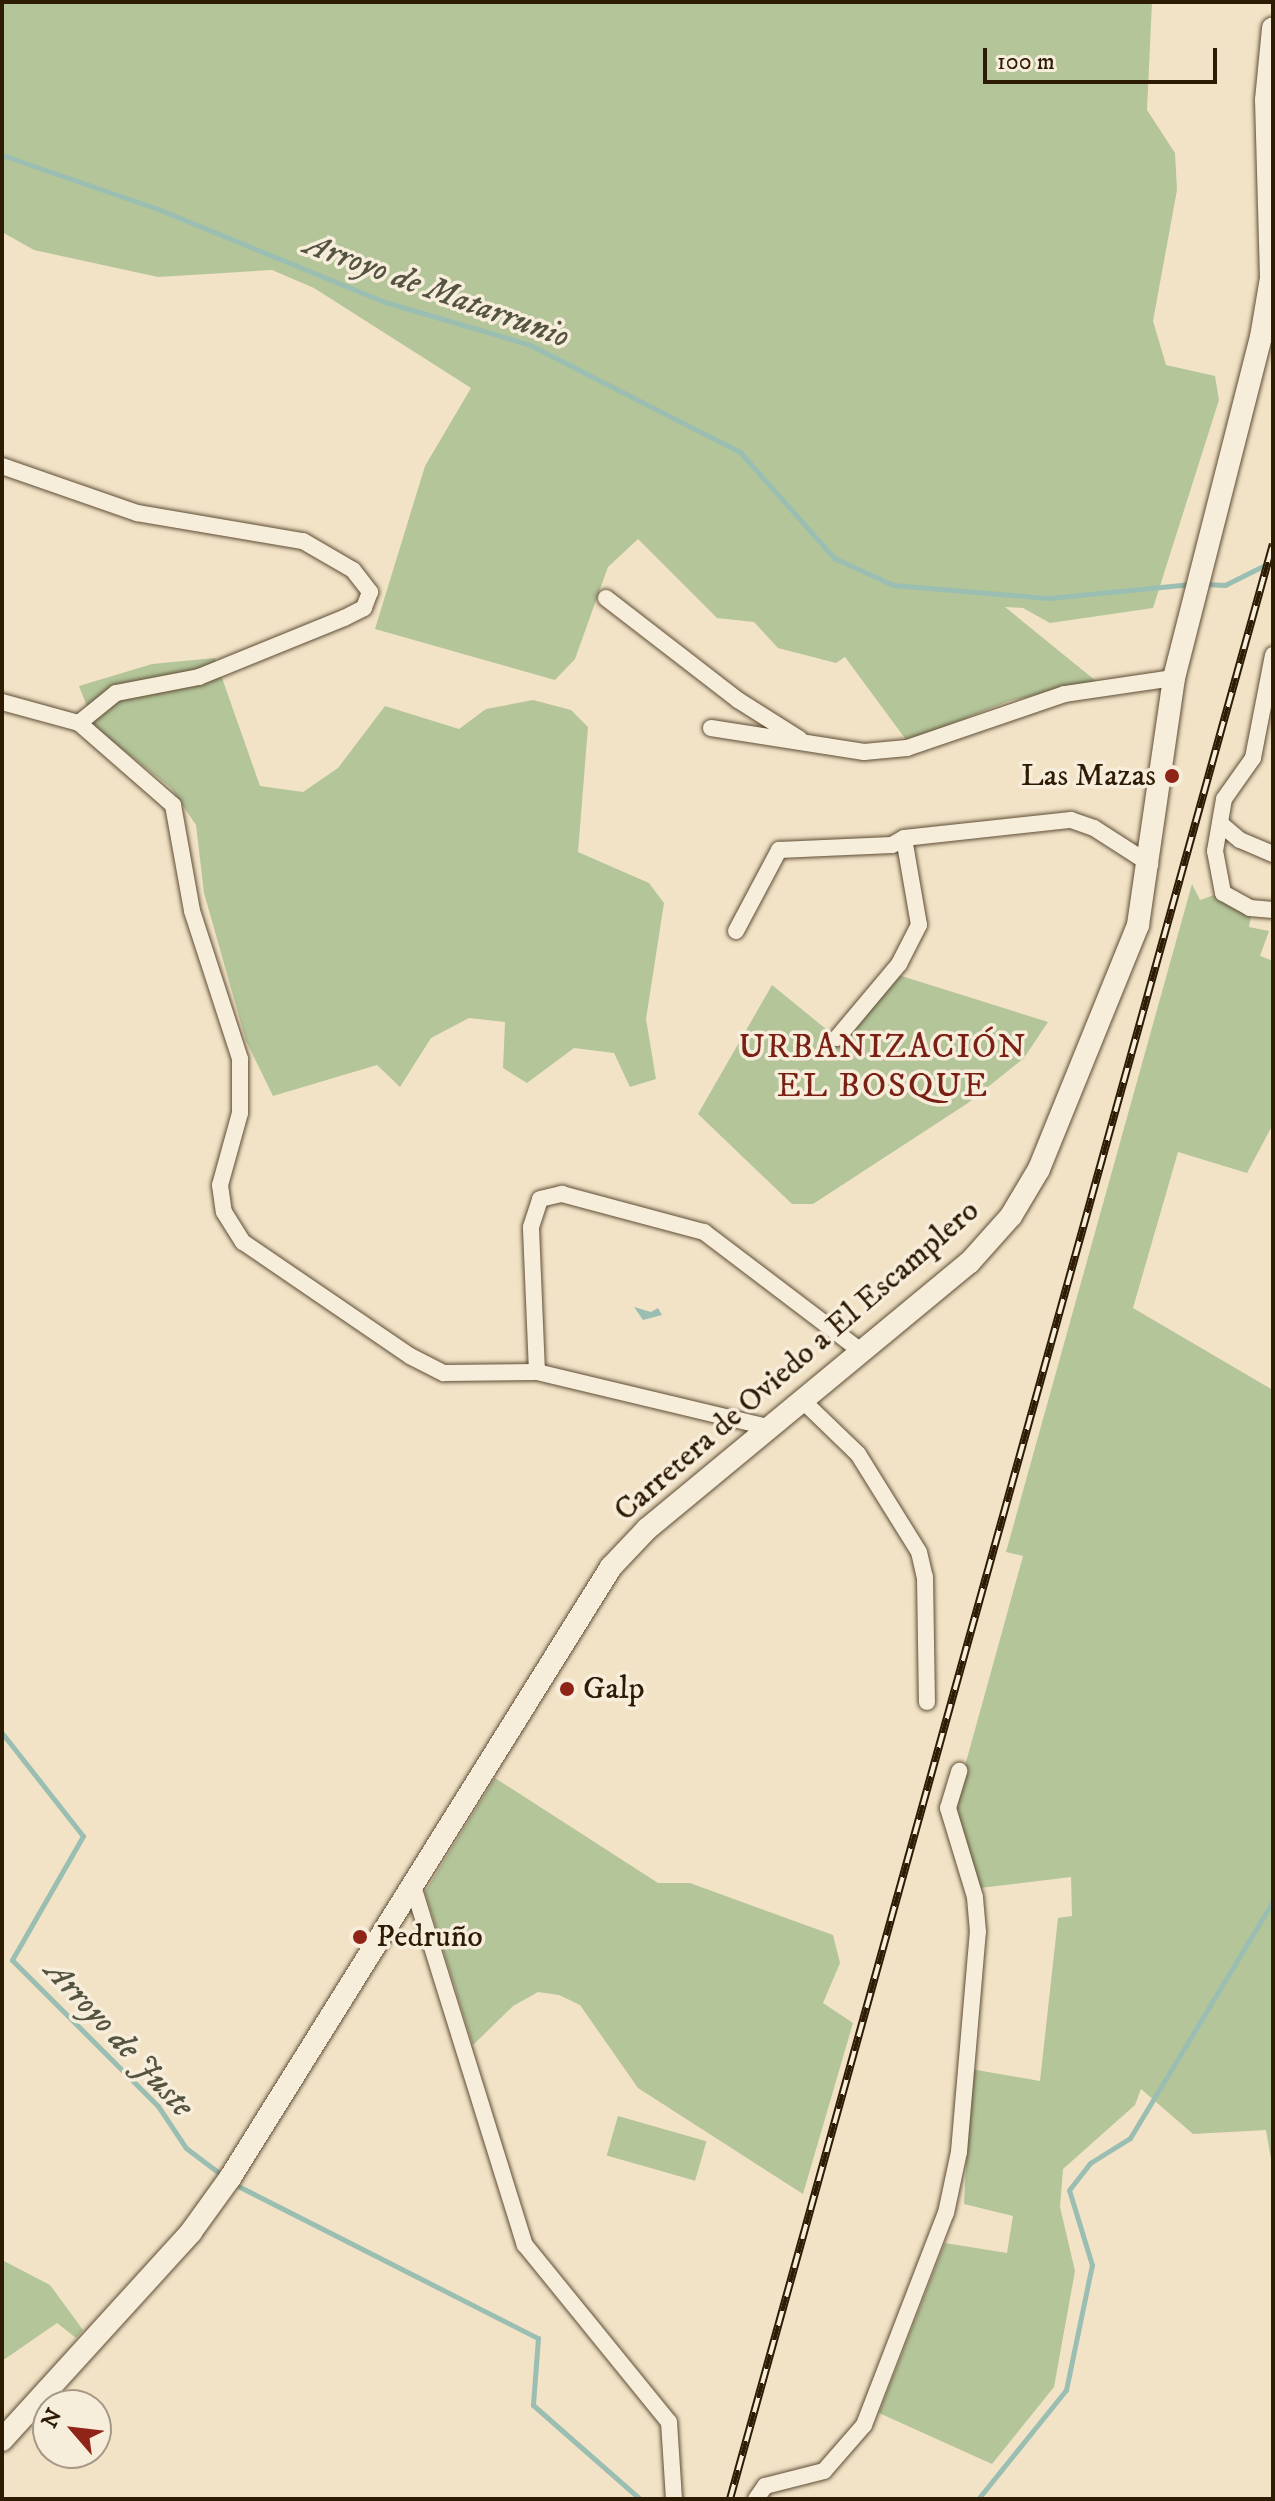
<!DOCTYPE html>
<meta charset="utf-8">
<style>
body{margin:0}
#map{position:relative;width:1275px;height:2501px;overflow:hidden;background:#f2e3c7;font-family:"IM FELL DW Pica",serif}
div>[style]{position:absolute}
[style*='--x']{left:calc(var(--x)*1px);top:calc(var(--y)*1px);width:calc(var(--w)*1px);rotate:calc(var(--a)*1deg)}
.green>*{inset:0;background:#b4c59a;transform-origin:0 0}
.water>*{inset:0;background:#9bbeb2}
.stream>*{height:5px;margin:-2.5px;padding:0 2.5px;transform-origin:2.5px;border-radius:2.5px;background:#9bbeb2}
.roads{filter:drop-shadow(0 0 2px #5e4d35) drop-shadow(0 0 2px #5e4d35)}
.street>*{height:16px;margin:-8px;padding:0 8px;transform-origin:8px;border-radius:8px;background:#f7eddb}
.secondary>*{height:22px;margin:-11px;padding:0 11px;transform-origin:11px;border-radius:11px;background:#f7eddb}
.rail>*{height:8px;margin-top:-4px;transform-origin:0;background:repeating-linear-gradient(90deg,#f7eddb 0 15px,#2d1b04 0 30px);box-sizing:border-box;border-block:2px solid #2d1b04}
.dots>*{width:22px;height:22px;translate:-50% -50%;box-sizing:border-box;border:4px solid #f7eddb;border-radius:50%}
span{translate:-50% -50%;white-space:nowrap;text-align:center;line-height:1.15;-webkit-text-stroke:7px #f7eddb;paint-order:stroke}
.poi-label{font-size:32px;color:#2d1b04}
.right{translate:-100% -50%;text-align:right}
.left{translate:0 -50%;text-align:left}
.street-label{font-size:32px;color:#2d1b04}
.water-label{font-size:34px;color:#545441;font-style:italic}
.neighbourhood-label{font-size:34px;color:#7a1f14;letter-spacing:2px}
.frame{position:absolute;inset:0;border:4px solid #2d1b04;pointer-events:none}
.north{position:absolute;left:32px;top:2389px;width:80px;height:80px;box-sizing:border-box;background:#f7eddb;border:2px solid #a69985;border-radius:50%;rotate:298deg;font-size:22px;font-weight:700;line-height:32px;text-align:center;color:#2d1b04}
.north::after{content:'';display:block;margin:auto;width:28px;height:36px;background:#8f2418;clip-path:polygon(50% 0,100% 100%,50% 72%,0 100%)}
.scale{position:absolute;left:983px;top:48px;width:234px;height:36px;box-sizing:border-box;border:4px solid #2d1b04;border-top:0;padding-left:10px;font-size:24px;line-height:28px;white-space:nowrap;color:#2d1b04;-webkit-text-stroke:6px #f7eddb;paint-order:stroke}
</style>
<div id="map">
<div class="green">
<i style="clip-path:polygon(2px 2px,1152px 2px,1147px 110px,1175px 153px,1177px 190px,1153px 321px,1166px 365px,1215px 376px,1219px 400px,1153px 608px,1050px 623px,1023px 608px,1005px 607px,1096px 681px,1009px 701px,907px 741px,845px 657px,836px 663px,778px 648px,754px 622px,717px 618px,638px 539px,608px 567px,575px 659px,555px 680px,375px 629px,425px 466px,471px 388px,314px 288px,272px 270px,158px 277px,34px 250px,2px 232px)"></i>
<i style="clip-path:polygon(215px 658px,260px 786px,303px 792px,338px 768px,385px 706px,459px 729px,486px 709px,533px 700px,571px 710px,588px 727px,578px 852px,649px 883px,664px 903px,646px 1019px,656px 1079px,630px 1087px,614px 1053px,574px 1048px,527px 1083px,503px 1068px,505px 1022px,469px 1018px,431px 1038px,400px 1087px,377px 1065px,273px 1096px,246px 1041px,204px 893px,196px 825px,171px 788px,95px 727px,79px 686px,152px 664px)"></i>
<i style="clip-path:polygon(1192px 884px,1200px 900px,1217px 894px,1251px 916px,1249px 927px,1269px 931px,1260px 956px,1273px 961px,1273px 1124px,1247px 1173px,1178px 1152px,1133px 1308px,1273px 1390px,1273px 2171px,1266px 2130px,1193px 2134px,1141px 2089px,1135px 2105px,1063px 2169px,1060px 2207px,1075px 2271px,1054px 2387px,992px 2464px,879px 2413px,945px 2243px,1007px 2253px,1013px 2216px,964px 2204px,971px 2069px,1040px 2081px,1058px 1918px,1072px 1916px,1071px 1877px,980px 1888px,955px 1802px,1023px 1556px,1006px 1552px)"></i>
<i style="clip-path:polygon(892px 973px,1048px 1022px,1024px 1058px,968px 1103px,813px 1204px,792px 1204px,698px 1114px,772px 985px,837px 1038px)"></i>
<i style="clip-path:polygon(495px 1778px,658px 1883px,690px 1883px,833px 1935px,840px 1963px,823px 2003px,853px 2023px,803px 2194px,638px 2088px,580px 2005px,559px 1995px,538px 1992px,513px 2006px,473px 2045px,425px 1892px)"></i>
<i style="left:618px;top:2116px;width:92px;height:41px;rotate:16deg"></i>
<i style="clip-path:polygon(2px 2260px,50px 2285px,83px 2330px,76px 2338px,57px 2323px,2px 2361px)"></i>
</div>
<div class="water">
<i style="clip-path:polygon(634px 1307px,651px 1312px,658px 1308px,662px 1315px,643px 1320px)"></i>
</div>
<div class="stream">
<i style="--x:2;--y:155;--w:165;--a:19.1"></i>
<i style="--x:158;--y:209;--w:245;--a:22.3"></i>
<i style="--x:385;--y:302;--w:149;--a:16.4"></i>
<i style="--x:528;--y:344;--w:238;--a:27"></i>
<i style="--x:740;--y:452;--w:142;--a:48.4"></i>
<i style="--x:834;--y:558;--w:65;--a:24.6"></i>
<i style="--x:893;--y:585;--w:157;--a:4.8"></i>
<i style="--x:1049;--y:598;--w:143;--a:-5.6"></i>
<i style="--x:1205;--y:584;--w:20;--a:3"></i>
<i style="--x:1225;--y:585;--w:54;--a:-26.6"></i>
<i style="--x:2;--y:1733;--w:131;--a:51.8"></i>
<i style="--x:83;--y:1836;--w:143;--a:119.8"></i>
<i style="--x:12;--y:1960;--w:206;--a:45"></i>
<i style="--x:158;--y:2106;--w:50;--a:56.3"></i>
<i style="--x:186;--y:2148;--w:39;--a:37"></i>
<i style="--x:240;--y:2187;--w:334;--a:26.9"></i>
<i style="--x:538;--y:2338;--w:67;--a:94.3"></i>
<i style="--x:533;--y:2405;--w:142;--a:41.3"></i>
<i style="--x:978;--y:2499;--w:140;--a:-51.1"></i>
<i style="--x:1066;--y:2390;--w:128;--a:-78.3"></i>
<i style="--x:1092;--y:2265;--w:78;--a:-107"></i>
<i style="--x:1069;--y:2190;--w:34;--a:-52"></i>
<i style="--x:1090;--y:2163;--w:47;--a:-32"></i>
<i style="--x:1130;--y:2138;--w:277;--a:-58.9"></i>
</div>
<div class="roads">
<div class="street">
<i style="--x:2;--y:466;--w:143;--a:19.2"></i>
<i style="--x:137;--y:513;--w:168;--a:9.6"></i>
<i style="--x:303;--y:541;--w:58;--a:30.1"></i>
<i style="--x:353;--y:570;--w:28;--a:52"></i>
<i style="--x:370;--y:592;--w:17;--a:111"></i>
<i style="--x:364;--y:608;--w:22;--a:153"></i>
<i style="--x:344;--y:618;--w:157;--a:157.9"></i>
<i style="--x:199;--y:677;--w:85;--a:169.1"></i>
<i style="--x:116;--y:693;--w:48;--a:141"></i>
<i style="--x:606;--y:598;--w:167;--a:37.7"></i>
<i style="--x:738;--y:700;--w:73;--a:32.2"></i>
<i style="--x:1273;--y:655;--w:105;--a:101"></i>
<i style="--x:1253;--y:758;--w:50;--a:125.3"></i>
<i style="--x:1224;--y:799;--w:53;--a:99.8"></i>
<i style="--x:1215;--y:851;--w:43;--a:79.2"></i>
<i style="--x:1223;--y:893;--w:31;--a:29"></i>
<i style="--x:1250;--y:908;--w:23;--a:5"></i>
<i style="--x:2;--y:702;--w:80;--a:15.3"></i>
<i style="--x:79;--y:723;--w:125;--a:41.1"></i>
<i style="--x:173;--y:805;--w:108;--a:79.8"></i>
<i style="--x:192;--y:911;--w:156;--a:72"></i>
<i style="--x:240;--y:1059;--w:54;--a:90"></i>
<i style="--x:240;--y:1113;--w:75;--a:105.5"></i>
<i style="--x:220;--y:1185;--w:27;--a:82"></i>
<i style="--x:224;--y:1212;--w:36;--a:58"></i>
<i style="--x:243;--y:1242;--w:202;--a:34.3"></i>
<i style="--x:410;--y:1356;--w:38;--a:27"></i>
<i style="--x:444;--y:1373;--w:93;--a:-0.6"></i>
<i style="--x:537;--y:1372;--w:237;--a:13.4"></i>
<i style="--x:711;--y:728;--w:155;--a:8.9"></i>
<i style="--x:864;--y:752;--w:43;--a:-5.3"></i>
<i style="--x:907;--y:748;--w:167;--a:-18.9"></i>
<i style="--x:1065;--y:694;--w:110;--a:-8.4"></i>
<i style="--x:1222;--y:825;--w:23;--a:40"></i>
<i style="--x:1240;--y:840;--w:36;--a:23"></i>
<i style="--x:736;--y:931;--w:92;--a:-62"></i>
<i style="--x:779;--y:850;--w:113;--a:-2.5"></i>
<i style="--x:892;--y:845;--w:14;--a:-30"></i>
<i style="--x:904;--y:838;--w:168;--a:-6.2"></i>
<i style="--x:1071;--y:820;--w:24;--a:19"></i>
<i style="--x:1094;--y:828;--w:67;--a:32.7"></i>
<i style="--x:837;--y:1038;--w:97;--a:-50"></i>
<i style="--x:899;--y:964;--w:44;--a:-62.9"></i>
<i style="--x:919;--y:925;--w:88;--a:-99.8"></i>
<i style="--x:537;--y:1372;--w:145;--a:-92.4"></i>
<i style="--x:531;--y:1227;--w:29;--a:-72"></i>
<i style="--x:540;--y:1199;--w:23;--a:-13"></i>
<i style="--x:562;--y:1194;--w:147;--a:15"></i>
<i style="--x:704;--y:1232;--w:197;--a:37.2"></i>
<i style="--x:801;--y:1399;--w:79;--a:44"></i>
<i style="--x:858;--y:1454;--w:115;--a:58.1"></i>
<i style="--x:919;--y:1552;--w:26;--a:77"></i>
<i style="--x:925;--y:1577;--w:125;--a:89.1"></i>
<i style="--x:412;--y:1883;--w:379;--a:72.7"></i>
<i style="--x:525;--y:2245;--w:228;--a:50.9"></i>
<i style="--x:669;--y:2422;--w:77;--a:86.3"></i>
<i style="--x:756;--y:2499;--w:16;--a:-55"></i>
<i style="--x:765;--y:2486;--w:61;--a:-14.3"></i>
<i style="--x:824;--y:2471;--w:61;--a:-49"></i>
<i style="--x:864;--y:2425;--w:227;--a:-68.9"></i>
<i style="--x:946;--y:2213;--w:62;--a:-78"></i>
<i style="--x:959;--y:2152;--w:221;--a:-85.1"></i>
<i style="--x:978;--y:1932;--w:35;--a:-95"></i>
<i style="--x:975;--y:1897;--w:93;--a:-106.9"></i>
<i style="--x:948;--y:1808;--w:39;--a:-73"></i>
</div>
<div class="secondary">
<i style="--x:2;--y:2440;--w:281;--a:-47.7"></i>
<i style="--x:191;--y:2232;--w:67;--a:-54.2"></i>
<i style="--x:230;--y:2178;--w:720;--a:-58.05"></i>
<i style="--x:611;--y:1567;--w:52;--a:-46.5"></i>
<i style="--x:647;--y:1529;--w:418;--a:-39.6"></i>
<i style="--x:969;--y:1263;--w:63;--a:-48.2"></i>
<i style="--x:1011;--y:1216;--w:55;--a:-59.2"></i>
<i style="--x:1039;--y:1169;--w:263;--a:-67.9"></i>
<i style="--x:1138;--y:925;--w:250;--a:-81.7"></i>
<i style="--x:1174;--y:678;--w:352;--a:-75.7"></i>
<i style="--x:1261;--y:337;--w:60;--a:-80.4"></i>
<i style="--x:1271;--y:278;--w:178;--a:-91.6"></i>
<i style="--x:1266;--y:100;--w:72;--a:-84.4"></i>
</div>
</div>
<div class="rail">
<i style="--x:730;--y:2499;--w:2029;--a:-74.48"></i>
</div>
<div class="dots">
<i style="left:1172px;top:776px;background:#8f2418"></i>
<i style="left:567px;top:1689px;background:#8f2418"></i>
<i style="left:360px;top:1937px;background:#8f2418"></i>
</div>
<div class="poi-label">
<span class="right" style="left:1156px;top:776px">Las Mazas</span>
<span class="left" style="left:583px;top:1689px">Galp</span>
<span class="left" style="left:376px;top:1937px">Pedruño</span>
</div>
<div class="street-label">
<span style="left:797px;top:1361px;rotate:-41deg">Carretera de Oviedo a El Escamplero</span>
</div>
<div class="water-label">
<span style="left:437px;top:291px;rotate:20deg">Arroyo de Matarrunio</span>
<span style="left:119px;top:2039px;rotate:47deg">Arroyo de Juste</span>
</div>
<div class="neighbourhood-label">
<span style="left:883px;top:1067px">URBANIZACIÓN<br>EL BOSQUE</span>
</div>
<div class="frame"></div>
<div class="north">N</div>
<div class="scale">100 m</div>
</div>
